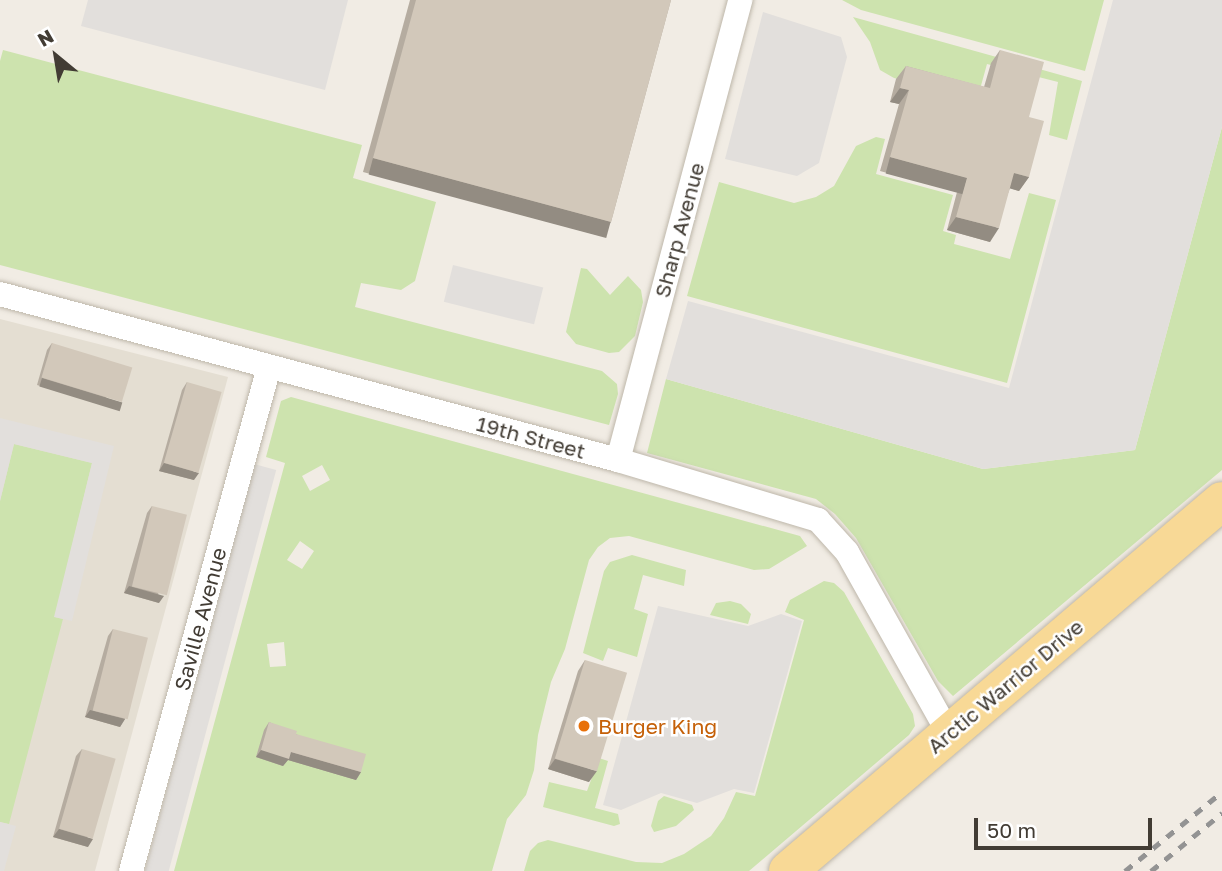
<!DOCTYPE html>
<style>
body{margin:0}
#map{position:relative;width:1222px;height:871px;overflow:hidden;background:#f1ece4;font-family:"Golos Text",sans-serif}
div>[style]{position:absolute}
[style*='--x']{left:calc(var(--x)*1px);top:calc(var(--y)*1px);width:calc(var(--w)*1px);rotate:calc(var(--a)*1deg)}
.residential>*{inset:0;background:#e4ded2}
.green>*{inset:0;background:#cde3ae}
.parking>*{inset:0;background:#e2dfdc;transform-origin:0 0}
.roads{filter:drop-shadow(0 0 2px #beb7aa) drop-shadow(0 0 2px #beb7aa)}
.street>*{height:24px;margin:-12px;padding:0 12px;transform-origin:12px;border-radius:12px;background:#fff}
.primary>*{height:38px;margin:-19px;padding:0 19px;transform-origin:19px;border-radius:19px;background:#f8d996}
.rail>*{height:5px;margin-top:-2.5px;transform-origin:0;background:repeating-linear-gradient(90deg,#939393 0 9px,transparent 0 18px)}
.wall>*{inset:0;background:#b5aca0}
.shaded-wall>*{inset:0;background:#938c82;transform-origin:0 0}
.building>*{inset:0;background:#d2c8ba;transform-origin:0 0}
.dots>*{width:19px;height:19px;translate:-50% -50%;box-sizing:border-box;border:4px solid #fff;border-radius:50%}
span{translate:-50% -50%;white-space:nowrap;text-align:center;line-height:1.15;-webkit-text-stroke:5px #fff;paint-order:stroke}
.street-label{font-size:21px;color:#423c34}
.food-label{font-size:21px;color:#c56008}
.left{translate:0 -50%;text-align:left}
.north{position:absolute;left:21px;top:21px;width:70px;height:70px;-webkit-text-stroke:5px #fff;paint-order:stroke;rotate:330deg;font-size:19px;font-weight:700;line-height:28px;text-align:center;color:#423c34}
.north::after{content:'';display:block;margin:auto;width:24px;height:32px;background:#423c34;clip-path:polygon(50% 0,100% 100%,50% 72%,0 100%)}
.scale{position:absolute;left:974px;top:818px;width:178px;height:32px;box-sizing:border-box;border:4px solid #423c34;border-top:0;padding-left:9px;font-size:21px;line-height:24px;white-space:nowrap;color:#423c34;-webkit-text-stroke:5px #fff;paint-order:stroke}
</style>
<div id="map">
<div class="residential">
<i style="clip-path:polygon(0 319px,228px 377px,95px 871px,0 871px)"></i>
</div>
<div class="green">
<i style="clip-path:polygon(842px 0,1104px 0,1085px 71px,861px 10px)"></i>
<i style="clip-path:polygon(853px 17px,1082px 81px,1067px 140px,1049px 135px,1058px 82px,987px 64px,977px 100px,894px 78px,880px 70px,870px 42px)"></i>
<i style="clip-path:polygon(3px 50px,362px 145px,353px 178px,436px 202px,415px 281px,401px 290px,361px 283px,355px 307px,602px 371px,617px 384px,618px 394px,609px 425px,0 265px,0 61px)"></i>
<i style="clip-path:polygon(1222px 127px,1222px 470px,953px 696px,938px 681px,856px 538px,835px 514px,816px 499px,647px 453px,666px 379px,983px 469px,1135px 450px)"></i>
<i style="clip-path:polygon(876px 137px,885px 139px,876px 174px,953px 195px,943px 231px,956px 235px,954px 244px,1010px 259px,1029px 193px,1056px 200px,1007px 383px,687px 296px,719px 182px,794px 203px,816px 197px,834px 186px,856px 146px)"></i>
<i style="clip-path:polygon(581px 268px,587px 269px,610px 295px,628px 276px,641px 290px,643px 302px,635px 336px,619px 352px,609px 353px,576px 344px,566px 332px)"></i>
<i style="clip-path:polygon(evenodd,291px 397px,800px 536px,807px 546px,769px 569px,754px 570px,629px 536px,610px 538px,598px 547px,589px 560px,565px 649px,551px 682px,538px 735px,534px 770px,526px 795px,507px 819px,492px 871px,174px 871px,285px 463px,266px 457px,281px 401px,291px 397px,322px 465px,330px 480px,310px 491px,302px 476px,322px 465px,291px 397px,300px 541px,314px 551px,302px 569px,287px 560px,300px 541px,291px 397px,284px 642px,286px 666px,270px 667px,267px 644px,284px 642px)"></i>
<i style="clip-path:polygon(14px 444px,92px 463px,55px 617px,63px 619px,9px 824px,0 822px,0 501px)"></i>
<i style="clip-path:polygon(632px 555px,686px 570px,684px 586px,643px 575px,634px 609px,648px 614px,637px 657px,608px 648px,603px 661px,583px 653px,604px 571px,610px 562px)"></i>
<i style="clip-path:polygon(824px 581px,834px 583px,844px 592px,913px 714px,915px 726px,909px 735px,749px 871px,524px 871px,530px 851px,538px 843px,548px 840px,636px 862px,662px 863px,684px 854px,711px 836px,724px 818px,736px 792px,755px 796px,804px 620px,785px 612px,790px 600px)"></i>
<i style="clip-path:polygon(730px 601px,741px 604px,751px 614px,748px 624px,710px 615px,716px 603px)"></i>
<i style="clip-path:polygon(599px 758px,608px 761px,595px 808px,618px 814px,620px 824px,614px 826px,543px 807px,549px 782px,587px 791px)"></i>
<i style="clip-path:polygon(664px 796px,692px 805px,694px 810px,676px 826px,654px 832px,651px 826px,658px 801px)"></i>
</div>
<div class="parking">
<i style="clip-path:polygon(88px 0,348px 0,325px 90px,81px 26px)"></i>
<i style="clip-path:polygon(1113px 0,1222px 0,1222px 127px,1135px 450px,983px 469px,666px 379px,688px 301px,1009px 388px)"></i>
<i style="clip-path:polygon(763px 12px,841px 37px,847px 57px,819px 163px,797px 176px,725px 159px)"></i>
<i style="left:453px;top:265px;width:93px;height:38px;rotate:14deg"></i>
<i style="clip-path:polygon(0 418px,114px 446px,72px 621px,54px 617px,92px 463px,14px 444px,0 501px)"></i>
<i style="left:254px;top:464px;width:23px;height:422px;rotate:15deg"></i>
<i style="clip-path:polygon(658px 606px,748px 626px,781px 614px,802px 621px,754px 793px,734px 789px,697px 803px,661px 793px,621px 810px,603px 805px)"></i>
<i style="clip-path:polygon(0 822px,16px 826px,4px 871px,0 871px)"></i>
</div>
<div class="roads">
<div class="street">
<i style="--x:0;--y:294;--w:640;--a:15.04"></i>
<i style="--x:618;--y:460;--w:209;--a:16.7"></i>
<i style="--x:818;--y:520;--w:43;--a:47.8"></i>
<i style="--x:847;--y:552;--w:209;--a:60.7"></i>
<i style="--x:618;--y:460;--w:476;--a:-75.1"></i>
<i style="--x:131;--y:871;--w:523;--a:-74.69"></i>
</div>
<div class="primary">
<i style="--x:788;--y:871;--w:570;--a:-40.45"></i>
</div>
</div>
<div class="rail">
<i style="--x:1125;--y:871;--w:125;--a:-39.2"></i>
<i style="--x:1151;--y:871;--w:92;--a:-39.2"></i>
</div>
<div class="wall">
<i style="clip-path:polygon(410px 0,671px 0,611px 222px,601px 236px,363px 172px)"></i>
<i style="clip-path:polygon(1000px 50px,1029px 117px,1029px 177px,1019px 191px,1010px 188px,990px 242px,947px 230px,957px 192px,880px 171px,899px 104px,890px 102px,896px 79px,906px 66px,984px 87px,991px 63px)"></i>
<i style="clip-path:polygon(52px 343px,118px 409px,37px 385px,47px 350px)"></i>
<i style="clip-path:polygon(187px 382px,194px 480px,159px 471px,182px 390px)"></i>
<i style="clip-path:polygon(152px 506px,159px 603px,124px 593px,147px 513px)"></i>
<i style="clip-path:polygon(113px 629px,125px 719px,120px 727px,85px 717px,108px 636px)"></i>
<i style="clip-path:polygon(585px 660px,589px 782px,548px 769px,578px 671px)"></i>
<i style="clip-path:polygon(269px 722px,296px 734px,361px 772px,356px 780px,288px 760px,283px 766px,256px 757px,264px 730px)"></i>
<i style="clip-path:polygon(82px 749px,88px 847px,53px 837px,76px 756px)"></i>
</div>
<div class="shaded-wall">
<i style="clip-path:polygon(900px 88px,909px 90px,899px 104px,890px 102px)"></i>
<i style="left:890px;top:157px;width:80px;height:17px;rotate:15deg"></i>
<i style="left:373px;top:158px;width:246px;height:17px;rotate:15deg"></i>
<i style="clip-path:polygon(1014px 173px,1029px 177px,1019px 191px,1005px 187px)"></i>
<i style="clip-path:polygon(956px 217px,999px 228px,990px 242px,947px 230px)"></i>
<i style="left:42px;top:378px;width:84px;height:9px;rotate:17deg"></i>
<i style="clip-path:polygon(164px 463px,199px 473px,194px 480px,159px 471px)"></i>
<i style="clip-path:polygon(129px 586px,164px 596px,159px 603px,124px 593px)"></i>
<i style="clip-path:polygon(90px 710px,125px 719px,120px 727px,85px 717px)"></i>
<i style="clip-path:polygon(261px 750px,291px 752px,361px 772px,356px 780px,288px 760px,283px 766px,256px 757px)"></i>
<i style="clip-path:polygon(555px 759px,597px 771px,589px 782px,548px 769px)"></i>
<i style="clip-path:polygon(59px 829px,93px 839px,88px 847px,53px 837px)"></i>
</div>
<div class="building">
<i style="clip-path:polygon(416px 0,671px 0,611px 222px,373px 158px)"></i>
<i style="clip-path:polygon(1000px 50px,1044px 62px,1029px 117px,1044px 121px,1029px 177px,1014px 173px,999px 228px,956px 217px,967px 178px,890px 157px,909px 90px,900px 88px,906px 66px,990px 88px)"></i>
<i style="left:52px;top:343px;width:84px;height:36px;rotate:17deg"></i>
<i style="left:187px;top:382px;width:36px;height:84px;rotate:16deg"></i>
<i style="left:152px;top:506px;width:36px;height:83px;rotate:14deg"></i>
<i style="left:113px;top:629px;width:36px;height:84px;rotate:14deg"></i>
<i style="left:585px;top:660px;width:44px;height:103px;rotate:17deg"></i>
<i style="clip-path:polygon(269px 722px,297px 731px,296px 734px,366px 754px,361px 772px,291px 752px,289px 759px,261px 750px)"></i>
<i style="left:82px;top:749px;width:35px;height:83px;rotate:16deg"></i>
</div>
<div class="dots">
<i style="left:584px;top:726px;background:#e8710a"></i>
</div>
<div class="street-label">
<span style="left:679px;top:230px;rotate:-75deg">Sharp Avenue</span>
<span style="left:531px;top:437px;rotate:15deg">19th Street</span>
<span style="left:200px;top:619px;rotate:-75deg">Saville Avenue</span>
<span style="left:1005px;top:686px;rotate:-40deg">Arctic Warrior Drive</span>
</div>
<div class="food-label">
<span class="left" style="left:598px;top:726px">Burger King</span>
</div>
<div class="north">N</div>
<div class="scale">50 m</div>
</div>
